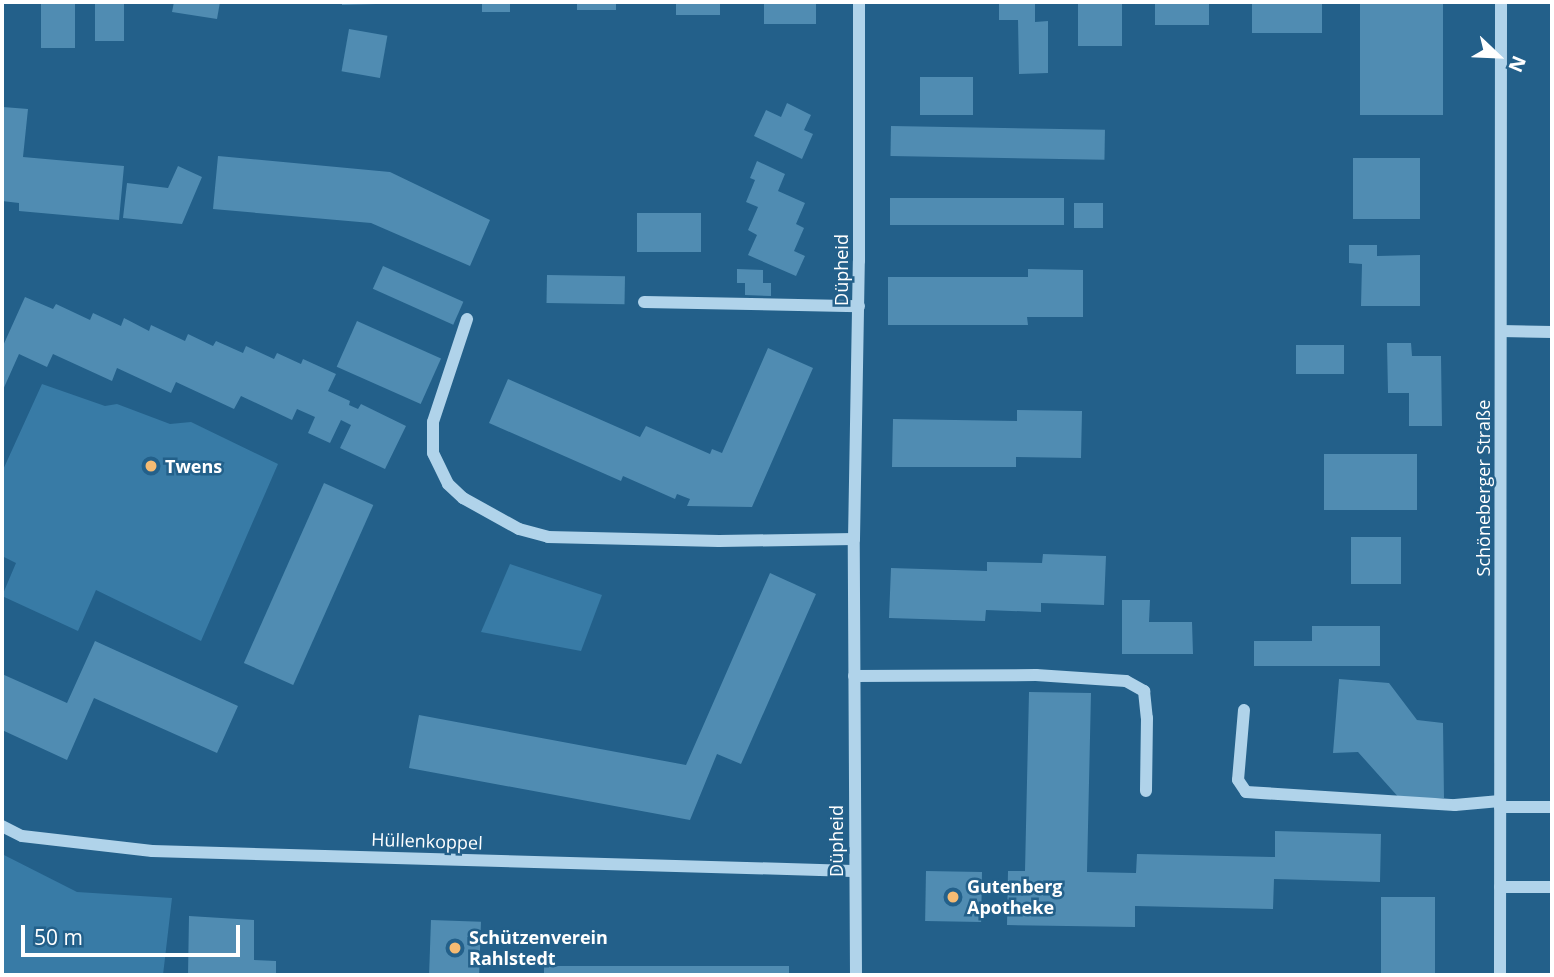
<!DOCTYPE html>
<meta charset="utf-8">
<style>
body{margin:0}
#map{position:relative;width:1554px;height:977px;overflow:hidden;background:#23608a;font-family:"Open Sans",sans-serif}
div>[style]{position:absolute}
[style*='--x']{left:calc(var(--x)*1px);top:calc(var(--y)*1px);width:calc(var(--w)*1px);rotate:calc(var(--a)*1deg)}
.green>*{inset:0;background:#387ba6}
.building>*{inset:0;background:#508cb2;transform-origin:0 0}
.minor>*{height:12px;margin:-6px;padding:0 6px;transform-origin:6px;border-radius:6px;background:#b0d3ea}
.dots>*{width:19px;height:19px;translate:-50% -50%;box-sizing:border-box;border:4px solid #23608a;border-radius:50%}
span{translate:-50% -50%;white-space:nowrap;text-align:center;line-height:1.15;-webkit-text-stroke:5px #23608a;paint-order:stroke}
.street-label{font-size:18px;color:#fff}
.poi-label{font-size:18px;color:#fff;font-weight:700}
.left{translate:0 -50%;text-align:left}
.frame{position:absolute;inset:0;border:4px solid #fff;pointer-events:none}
.north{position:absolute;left:1463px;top:21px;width:70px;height:70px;-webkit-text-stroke:5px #23608a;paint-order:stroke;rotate:113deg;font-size:19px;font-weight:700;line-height:28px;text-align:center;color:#fff}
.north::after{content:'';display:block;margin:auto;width:24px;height:32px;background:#fff;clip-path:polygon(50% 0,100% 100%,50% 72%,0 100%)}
.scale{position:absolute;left:21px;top:925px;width:219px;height:32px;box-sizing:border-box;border:4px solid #fff;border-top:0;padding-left:9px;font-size:21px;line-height:24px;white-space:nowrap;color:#fff;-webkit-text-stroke:5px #23608a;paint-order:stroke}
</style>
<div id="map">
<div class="green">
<i style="clip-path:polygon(42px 384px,105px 406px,117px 404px,170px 424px,191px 422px,278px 464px,201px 641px,96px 590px,78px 631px,2px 596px,16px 563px,2px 556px,2px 472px)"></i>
<i style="clip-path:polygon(510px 564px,602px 595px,581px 651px,481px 632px)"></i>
<i style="clip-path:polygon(2px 854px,77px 892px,172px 898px,163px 975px,2px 975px)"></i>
</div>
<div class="building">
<i style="left:41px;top:2px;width:34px;height:46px"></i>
<i style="left:95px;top:2px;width:29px;height:39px"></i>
<i style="clip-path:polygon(174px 2px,220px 2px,217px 19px,172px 12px)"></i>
<i style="clip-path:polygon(342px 2px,375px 2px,376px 4px,342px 5px)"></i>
<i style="left:482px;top:2px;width:28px;height:10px"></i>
<i style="left:577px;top:2px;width:39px;height:8px"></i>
<i style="left:676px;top:2px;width:44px;height:13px"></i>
<i style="left:764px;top:2px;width:52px;height:22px"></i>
<i style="clip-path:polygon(999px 2px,1035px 2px,1035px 22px,1048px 21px,1048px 73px,1019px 74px,1018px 20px,999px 20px)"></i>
<i style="left:1078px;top:2px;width:44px;height:44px"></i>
<i style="left:1155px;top:2px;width:54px;height:23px"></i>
<i style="left:1252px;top:2px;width:70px;height:31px"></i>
<i style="left:1360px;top:2px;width:83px;height:113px"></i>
<i style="left:349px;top:29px;width:39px;height:43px;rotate:10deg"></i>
<i style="left:920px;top:77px;width:53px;height:38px"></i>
<i style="clip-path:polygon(787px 103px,811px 115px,804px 130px,813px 134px,802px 159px,754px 136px,766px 110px,781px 117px)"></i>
<i style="clip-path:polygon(3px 107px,28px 109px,23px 157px,124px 166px,119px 220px,19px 211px,19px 203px,2px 201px)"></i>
<i style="left:891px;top:126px;width:214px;height:30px;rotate:1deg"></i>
<i style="clip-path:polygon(218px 156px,390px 172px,490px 220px,470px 266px,371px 223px,213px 209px)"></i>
<i style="left:1353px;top:158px;width:67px;height:61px"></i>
<i style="clip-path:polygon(757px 161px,785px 174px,778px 191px,805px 203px,796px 224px,804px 228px,794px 251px,805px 256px,796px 276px,748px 255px,757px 235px,748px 230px,758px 207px,746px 202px,755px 180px,750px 178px)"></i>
<i style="clip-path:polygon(178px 166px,202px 177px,182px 224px,123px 218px,127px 183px,168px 188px)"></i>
<i style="left:890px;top:198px;width:174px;height:27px"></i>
<i style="left:1074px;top:203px;width:29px;height:25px"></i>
<i style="left:637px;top:213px;width:64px;height:39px"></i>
<i style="clip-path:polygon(1349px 245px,1377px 245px,1377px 256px,1420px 255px,1420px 306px,1361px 306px,1362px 264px,1349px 263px)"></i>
<i style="left:383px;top:266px;width:88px;height:25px;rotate:24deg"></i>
<i style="clip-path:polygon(737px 269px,763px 270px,763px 283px,771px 283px,771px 296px,745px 295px,745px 283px,737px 283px)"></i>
<i style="clip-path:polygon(1028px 269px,1083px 270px,1083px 317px,1027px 317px,1028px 325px,888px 325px,888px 277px,1028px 277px)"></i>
<i style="left:547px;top:275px;width:78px;height:28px;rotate:1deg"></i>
<i style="clip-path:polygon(25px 297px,53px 309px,56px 304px,90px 320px,93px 313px,121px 326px,124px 318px,149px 331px,151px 325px,185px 341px,188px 334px,213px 346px,216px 341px,243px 353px,246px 346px,274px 359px,277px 353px,301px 364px,303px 359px,336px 374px,328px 391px,350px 401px,349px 405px,358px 409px,361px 404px,406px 426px,385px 469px,340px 448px,351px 425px,341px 420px,330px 443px,308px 433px,315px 417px,297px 409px,292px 420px,241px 396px,234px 409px,176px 382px,171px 393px,117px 368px,112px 381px,53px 354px,47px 367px,19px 354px,2px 392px,2px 348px)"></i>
<i style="left:357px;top:321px;width:92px;height:50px;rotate:24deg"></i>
<i style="clip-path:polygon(1387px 343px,1411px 343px,1412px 356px,1441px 356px,1442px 426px,1409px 426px,1409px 393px,1388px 393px)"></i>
<i style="left:1344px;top:345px;width:29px;height:48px;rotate:90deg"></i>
<i style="clip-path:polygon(768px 348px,813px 368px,752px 507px,687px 506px,690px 499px,677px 494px,675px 499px,623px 476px,621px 481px,489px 423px,508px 379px,640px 437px,646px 426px,710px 454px,712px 449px,722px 453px)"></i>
<i style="clip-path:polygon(1017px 410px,1082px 411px,1081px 458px,1016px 457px,1016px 467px,892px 467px,893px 419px,1017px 421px)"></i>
<i style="left:1324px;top:454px;width:93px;height:56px"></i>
<i style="left:324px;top:483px;width:54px;height:197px;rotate:24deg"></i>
<i style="left:1351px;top:537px;width:50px;height:47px"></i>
<i style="clip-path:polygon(1043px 554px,1106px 556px,1104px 605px,1041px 603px,1041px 612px,986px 610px,985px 621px,889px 618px,891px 568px,987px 571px,987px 562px,1042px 563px)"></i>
<i style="clip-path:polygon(770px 573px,816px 594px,741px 764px,717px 754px,690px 820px,409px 768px,419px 715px,686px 765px)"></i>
<i style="clip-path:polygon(1122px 600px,1150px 600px,1149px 622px,1192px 622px,1193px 654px,1122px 654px)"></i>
<i style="clip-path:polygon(1312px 626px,1380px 626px,1380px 666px,1254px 666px,1254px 641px,1312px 641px)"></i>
<i style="clip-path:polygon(95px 641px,238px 706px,217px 753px,94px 698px,67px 760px,2px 730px,2px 674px,67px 703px)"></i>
<i style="clip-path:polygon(1339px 679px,1389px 683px,1417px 720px,1443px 723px,1444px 798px,1401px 800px,1358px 752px,1333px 753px)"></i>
<i style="clip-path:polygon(1029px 692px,1091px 693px,1087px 872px,1136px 873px,1137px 854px,1275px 857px,1275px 831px,1381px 834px,1380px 882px,1274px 879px,1273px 909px,1135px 906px,1135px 927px,1007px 925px,1008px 871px,1025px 871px)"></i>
<i style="left:926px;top:871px;width:56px;height:50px;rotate:1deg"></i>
<i style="left:1381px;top:897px;width:54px;height:78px"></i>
<i style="clip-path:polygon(189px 916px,254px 920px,254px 960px,276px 961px,276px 975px,188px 975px)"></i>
<i style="left:431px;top:920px;width:50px;height:55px;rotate:2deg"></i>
<i style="left:544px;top:966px;width:245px;height:9px"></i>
</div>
<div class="minor">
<i style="--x:644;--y:302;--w:215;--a:1.1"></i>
<i style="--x:467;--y:319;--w:108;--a:108.3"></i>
<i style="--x:433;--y:422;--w:31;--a:90"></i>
<i style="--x:433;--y:453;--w:34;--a:64"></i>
<i style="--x:448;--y:484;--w:21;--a:43"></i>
<i style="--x:463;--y:498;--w:64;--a:29"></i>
<i style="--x:519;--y:529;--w:30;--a:15"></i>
<i style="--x:548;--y:537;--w:171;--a:1.3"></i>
<i style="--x:719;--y:541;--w:135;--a:-0.8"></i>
<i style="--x:1501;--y:331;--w:51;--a:1.1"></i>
<i style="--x:854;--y:676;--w:182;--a:-0.3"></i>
<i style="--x:1036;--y:675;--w:90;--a:3.8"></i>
<i style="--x:1126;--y:681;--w:21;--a:29"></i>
<i style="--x:1144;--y:691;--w:27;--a:84"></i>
<i style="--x:1147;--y:718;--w:73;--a:90.8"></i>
<i style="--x:1244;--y:710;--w:70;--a:94.9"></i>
<i style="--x:1238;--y:780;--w:14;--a:56"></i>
<i style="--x:1246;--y:792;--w:209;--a:3.6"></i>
<i style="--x:1455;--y:805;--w:45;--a:-5.1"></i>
<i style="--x:1500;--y:807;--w:52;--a:0"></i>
<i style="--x:2;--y:826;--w:22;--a:27"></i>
<i style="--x:22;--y:836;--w:131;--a:6.6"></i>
<i style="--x:152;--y:851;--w:701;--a:1.63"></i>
<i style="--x:1500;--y:887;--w:52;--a:0"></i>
<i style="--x:856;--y:975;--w:436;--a:-90.3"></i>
<i style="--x:854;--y:539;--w:278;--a:-89"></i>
<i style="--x:859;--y:261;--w:259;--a:-90"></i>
<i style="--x:1500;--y:975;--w:973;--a:-89.94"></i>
</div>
<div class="dots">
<i style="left:151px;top:466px;background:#f5bb73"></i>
<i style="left:953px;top:897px;background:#f5bb73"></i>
<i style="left:455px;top:948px;background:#f5bb73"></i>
</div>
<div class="street-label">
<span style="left:841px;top:270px;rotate:-90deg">Düpheid</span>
<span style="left:1483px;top:488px;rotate:-90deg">Schöneberger Straße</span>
<span style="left:427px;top:841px;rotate:2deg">Hüllenkoppel</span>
<span style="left:836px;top:841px;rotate:-90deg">Düpheid</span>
</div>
<div class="poi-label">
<span class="left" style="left:165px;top:466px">Twens</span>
<span class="left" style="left:967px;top:897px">Gutenberg<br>Apotheke</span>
<span class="left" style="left:469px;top:948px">Schützenverein<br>Rahlstedt</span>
</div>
<div class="frame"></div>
<div class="north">N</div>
<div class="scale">50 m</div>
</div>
